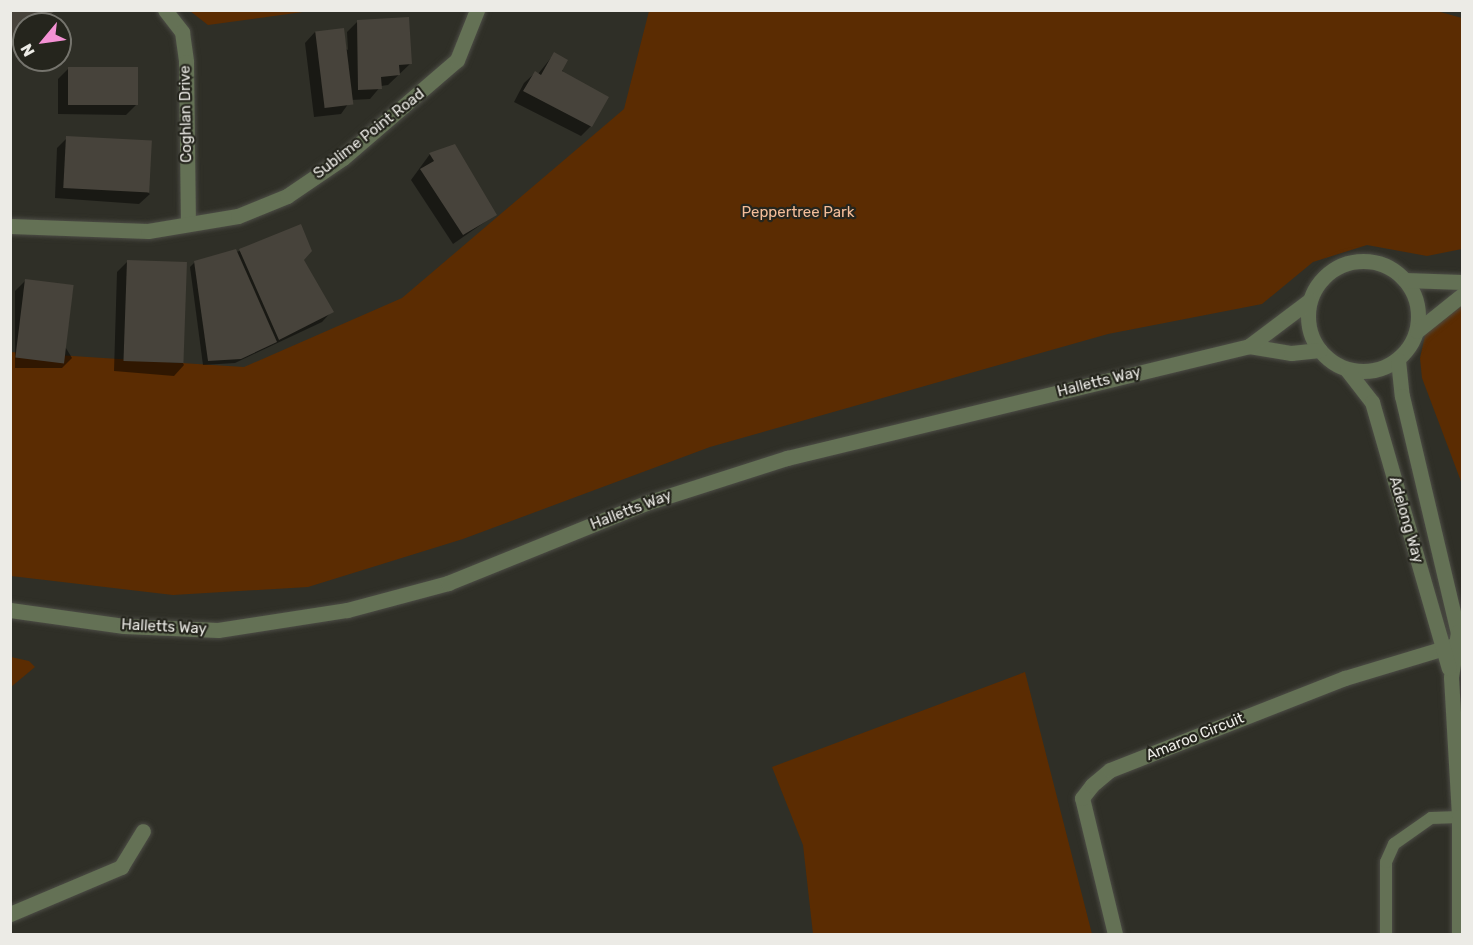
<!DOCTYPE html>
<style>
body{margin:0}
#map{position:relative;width:1473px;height:945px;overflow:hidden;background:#2f2f27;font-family:Rubik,sans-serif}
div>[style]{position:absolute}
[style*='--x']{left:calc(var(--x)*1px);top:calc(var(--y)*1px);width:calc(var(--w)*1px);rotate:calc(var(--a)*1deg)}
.green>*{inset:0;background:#5b2c02}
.shadow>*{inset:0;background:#0007}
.building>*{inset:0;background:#47433b;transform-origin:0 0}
.roads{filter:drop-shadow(0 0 2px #4d4d46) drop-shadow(0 0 2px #4d4d46)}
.service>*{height:12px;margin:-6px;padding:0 6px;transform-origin:6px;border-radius:6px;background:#647155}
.minor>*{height:15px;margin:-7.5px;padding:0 7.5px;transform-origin:7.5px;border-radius:7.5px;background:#647155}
.tertiary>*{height:15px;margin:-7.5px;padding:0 7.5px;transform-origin:7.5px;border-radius:7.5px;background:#647155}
.tertiary>.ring{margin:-7.5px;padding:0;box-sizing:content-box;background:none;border:15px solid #647155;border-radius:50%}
span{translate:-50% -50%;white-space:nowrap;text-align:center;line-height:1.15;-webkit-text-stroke:4.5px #25251d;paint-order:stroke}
.street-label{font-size:15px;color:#ecebe6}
.park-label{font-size:15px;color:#f3bd99}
.frame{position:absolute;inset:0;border:12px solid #ecebe6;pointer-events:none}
.north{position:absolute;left:12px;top:12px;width:60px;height:60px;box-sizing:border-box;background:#25251d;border:2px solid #75746d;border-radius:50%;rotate:241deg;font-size:16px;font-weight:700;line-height:24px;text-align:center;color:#ecebe6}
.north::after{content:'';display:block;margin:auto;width:21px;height:27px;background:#f491d4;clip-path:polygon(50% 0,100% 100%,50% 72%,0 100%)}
</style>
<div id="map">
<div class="green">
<i style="clip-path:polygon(1433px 10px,1462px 18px,1462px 249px,1427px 256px,1367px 245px,1313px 262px,1262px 304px,1108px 334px,710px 447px,463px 539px,308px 587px,173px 595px,11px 576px,10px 352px,244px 367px,402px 298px,624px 109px,649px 11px)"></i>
<i style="clip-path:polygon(190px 11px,310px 11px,208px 25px)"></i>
<i style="clip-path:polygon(1462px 306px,1462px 484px,1422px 378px,1420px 358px,1426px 331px)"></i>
<i style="clip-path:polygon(11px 657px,29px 661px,35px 667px,11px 687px)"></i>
<i style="clip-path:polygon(1025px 672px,1092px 934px,813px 934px,803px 845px,772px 767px)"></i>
</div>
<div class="shadow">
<i style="clip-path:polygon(358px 21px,411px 63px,388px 85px,381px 86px,370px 99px,351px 100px,341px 114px,314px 117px,305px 43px,315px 32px,348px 50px,347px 32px)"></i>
<i style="clip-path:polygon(554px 54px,591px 126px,581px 136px,514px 102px,524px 83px,535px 73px,538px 74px)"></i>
<i style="clip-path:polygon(68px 69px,137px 104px,126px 115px,58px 114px,58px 79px)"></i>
<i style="clip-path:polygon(67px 138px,150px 194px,139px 204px,55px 198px,57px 148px)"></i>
<i style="clip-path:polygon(430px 154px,495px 215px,453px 244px,411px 180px)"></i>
<i style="clip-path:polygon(240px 251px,332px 311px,322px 322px,235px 363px,203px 365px,190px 267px,195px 262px)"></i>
<i style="clip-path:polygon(128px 261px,184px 365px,174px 376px,114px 371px,117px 272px)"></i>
<i style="clip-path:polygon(25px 281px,72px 358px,62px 368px,15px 368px,15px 291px)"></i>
</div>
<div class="building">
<i style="clip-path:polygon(10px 10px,56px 10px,39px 24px,24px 24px,24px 36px,10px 47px)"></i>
<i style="clip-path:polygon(409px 17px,412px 64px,399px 65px,400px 75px,381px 77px,382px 89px,358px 90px,357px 20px)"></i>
<i style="left:344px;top:28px;width:77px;height:29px;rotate:83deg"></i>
<i style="clip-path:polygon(554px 52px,568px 60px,562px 71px,609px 97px,592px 127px,523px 91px,535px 71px,541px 75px)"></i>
<i style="left:68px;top:67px;width:70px;height:38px"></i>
<i style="left:66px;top:136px;width:86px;height:52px;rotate:3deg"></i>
<i style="clip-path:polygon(455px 144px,497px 215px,463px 235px,420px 169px,434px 161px,429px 153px)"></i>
<i style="clip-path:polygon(301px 224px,312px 251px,304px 260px,334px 312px,279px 340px,239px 249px)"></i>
<i style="clip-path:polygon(236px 249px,277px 342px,241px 359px,208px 361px,194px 261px)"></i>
<i style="left:127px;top:260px;width:60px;height:101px;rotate:2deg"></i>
<i style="left:25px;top:279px;width:49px;height:79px;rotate:7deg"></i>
</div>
<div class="roads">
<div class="service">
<i style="--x:1386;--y:934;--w:72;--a:-90"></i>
<i style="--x:1386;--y:862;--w:20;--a:-66"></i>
<i style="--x:1394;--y:844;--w:45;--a:-35.1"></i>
<i style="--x:1431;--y:818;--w:28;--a:-2"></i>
</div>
<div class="minor">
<i style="--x:165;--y:10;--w:28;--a:52"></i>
<i style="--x:182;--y:32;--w:30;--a:82"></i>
<i style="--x:186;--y:62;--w:162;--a:89.3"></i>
<i style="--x:10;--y:226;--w:138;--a:2.1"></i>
<i style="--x:148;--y:231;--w:91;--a:-9.5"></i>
<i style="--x:238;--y:216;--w:53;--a:-22.2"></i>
<i style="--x:287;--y:196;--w:68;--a:-34.2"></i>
<i style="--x:343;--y:158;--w:150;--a:-40.7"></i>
<i style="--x:457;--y:60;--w:54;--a:-68.2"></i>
<i style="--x:10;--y:914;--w:121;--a:-22.9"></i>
<i style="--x:121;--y:867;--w:42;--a:-58.6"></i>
<i style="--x:1115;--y:934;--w:140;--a:-103.6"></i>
<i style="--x:1082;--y:798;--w:16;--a:-52"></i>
<i style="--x:1092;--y:785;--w:23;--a:-40"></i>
<i style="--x:1110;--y:770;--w:252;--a:-21.4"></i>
<i style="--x:1345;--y:678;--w:114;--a:-16.8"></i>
</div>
<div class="tertiary">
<i class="ring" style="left:1308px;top:261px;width:95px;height:95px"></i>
<i style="--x:1405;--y:280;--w:57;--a:2"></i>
<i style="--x:1417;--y:331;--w:58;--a:-38.7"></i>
<i style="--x:1249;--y:346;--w:43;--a:9.5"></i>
<i style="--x:1291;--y:353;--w:29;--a:-6"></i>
<i style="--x:1398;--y:360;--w:36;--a:84"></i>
<i style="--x:1402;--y:396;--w:243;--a:76.7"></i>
<i style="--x:1458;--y:632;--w:46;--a:98.8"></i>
<i style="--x:1451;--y:677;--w:140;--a:86.7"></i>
<i style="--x:1459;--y:817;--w:117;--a:90"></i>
<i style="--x:1347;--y:370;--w:41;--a:52"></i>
<i style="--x:1372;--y:402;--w:277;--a:73.9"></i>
<i style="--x:10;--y:610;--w:115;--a:8"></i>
<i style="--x:124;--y:626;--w:94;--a:2.4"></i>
<i style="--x:218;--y:630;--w:131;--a:-8.8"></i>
<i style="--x:347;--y:610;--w:105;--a:-15"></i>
<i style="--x:448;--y:583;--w:214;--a:-22"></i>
<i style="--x:646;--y:503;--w:148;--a:-17.7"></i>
<i style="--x:787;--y:458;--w:475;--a:-13.6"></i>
<i style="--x:1249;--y:346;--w:76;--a:-37"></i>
</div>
</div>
<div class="street-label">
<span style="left:186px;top:114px;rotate:-91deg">Coghlan Drive</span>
<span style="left:369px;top:134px;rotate:-38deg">Sublime Point Road</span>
<span style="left:1099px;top:382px;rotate:-14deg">Halletts Way</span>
<span style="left:631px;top:510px;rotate:-21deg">Halletts Way</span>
<span style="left:1406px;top:520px;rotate:74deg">Adelong Way</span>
<span style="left:164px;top:627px;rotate:3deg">Halletts Way</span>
<span style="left:1195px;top:737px;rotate:-22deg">Amaroo Circuit</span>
</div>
<div class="park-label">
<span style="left:798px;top:213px">Peppertree Park</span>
</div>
<div class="frame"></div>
<div class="north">N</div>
</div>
